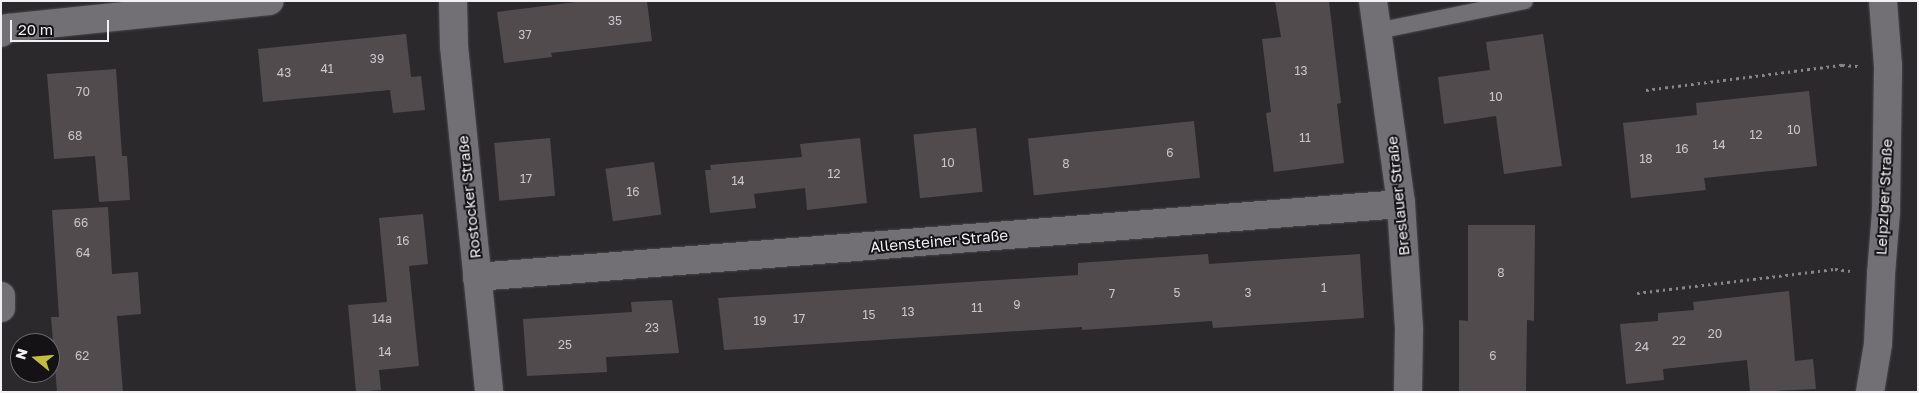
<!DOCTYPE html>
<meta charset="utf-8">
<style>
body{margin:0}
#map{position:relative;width:1919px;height:393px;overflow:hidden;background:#2c292d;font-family:"Golos Text",sans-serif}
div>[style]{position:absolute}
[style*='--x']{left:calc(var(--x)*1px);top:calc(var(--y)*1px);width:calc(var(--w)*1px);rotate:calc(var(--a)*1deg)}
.building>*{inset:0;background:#514b4e;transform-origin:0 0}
.path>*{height:3px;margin-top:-1.5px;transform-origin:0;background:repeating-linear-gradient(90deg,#888689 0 2.5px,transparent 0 6.5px)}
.roads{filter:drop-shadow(0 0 1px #49474b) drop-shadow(0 0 1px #49474b)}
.lane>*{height:16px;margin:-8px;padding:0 8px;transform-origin:8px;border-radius:8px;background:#737075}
.street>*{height:28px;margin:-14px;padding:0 14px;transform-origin:14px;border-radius:14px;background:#737075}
span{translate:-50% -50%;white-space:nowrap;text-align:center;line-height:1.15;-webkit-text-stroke:4px #141214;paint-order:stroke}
.number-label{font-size:12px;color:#c9c7ca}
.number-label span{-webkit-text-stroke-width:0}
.street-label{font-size:15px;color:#f1f0f3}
.frame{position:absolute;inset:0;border:2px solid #f1f0f3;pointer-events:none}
.north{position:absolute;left:10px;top:333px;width:50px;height:50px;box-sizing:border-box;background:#141214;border:1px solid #6c6b6d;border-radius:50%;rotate:287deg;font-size:14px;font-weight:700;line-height:20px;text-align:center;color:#f1f0f3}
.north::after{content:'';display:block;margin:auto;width:18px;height:22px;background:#c3bd3e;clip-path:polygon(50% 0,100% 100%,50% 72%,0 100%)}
.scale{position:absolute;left:10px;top:20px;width:99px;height:22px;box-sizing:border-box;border:2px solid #f1f0f3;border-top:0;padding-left:6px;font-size:15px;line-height:18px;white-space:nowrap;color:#f1f0f3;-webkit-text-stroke:4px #141214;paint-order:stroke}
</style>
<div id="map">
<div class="building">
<i style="clip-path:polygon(584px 1px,647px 1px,652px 41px,551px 53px,552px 57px,504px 63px,497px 12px)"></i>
<i style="clip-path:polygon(1275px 1px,1329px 1px,1341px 103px,1337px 104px,1344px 163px,1274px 172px,1266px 113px,1271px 112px,1262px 39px,1281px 37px)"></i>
<i style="clip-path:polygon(406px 34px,411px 77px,421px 76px,425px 110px,393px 113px,390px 90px,263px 102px,258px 49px)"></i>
<i style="clip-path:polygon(1543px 34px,1562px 166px,1504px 174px,1496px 116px,1444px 124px,1438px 77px,1490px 70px,1486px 42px)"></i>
<i style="clip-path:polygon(116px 69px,122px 156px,127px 156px,130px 200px,99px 202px,95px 156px,54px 159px,47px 74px)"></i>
<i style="clip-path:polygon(1809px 91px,1817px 166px,1704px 178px,1706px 190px,1631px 198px,1623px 123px,1697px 115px,1696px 103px)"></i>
<i style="left:1194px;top:121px;width:57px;height:167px;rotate:84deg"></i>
<i style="left:976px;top:128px;width:64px;height:63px;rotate:84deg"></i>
<i style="left:550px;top:138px;width:58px;height:56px;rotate:85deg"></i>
<i style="clip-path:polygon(860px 138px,867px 203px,807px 210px,805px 188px,754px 194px,756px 208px,710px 213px,705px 170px,711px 170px,710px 165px,802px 157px,800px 144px)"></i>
<i style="left:654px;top:162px;width:53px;height:49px;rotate:82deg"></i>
<i style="clip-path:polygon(108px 207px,112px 274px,138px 272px,141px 314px,117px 316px,123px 392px,57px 392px,51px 317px,59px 317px,52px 210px)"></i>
<i style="clip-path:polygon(423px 214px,428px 264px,409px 266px,419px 366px,379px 370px,381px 390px,356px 392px,348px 305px,387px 302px,379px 218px)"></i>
<i style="clip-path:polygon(1468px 225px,1535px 225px,1534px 321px,1527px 320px,1526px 392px,1459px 392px,1459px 320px,1468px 321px)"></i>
<i style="clip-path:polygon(1208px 254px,1209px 264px,1360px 254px,1364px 318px,1213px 328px,1212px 321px,1082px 330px,1082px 327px,724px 350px,718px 298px,1078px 275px,1078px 263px)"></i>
<i style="clip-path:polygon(1789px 291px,1795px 361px,1813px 359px,1816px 389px,1750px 392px,1747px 360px,1663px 369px,1664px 380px,1626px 384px,1620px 324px,1658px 321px,1658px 313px,1694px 310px,1693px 302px)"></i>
<i style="clip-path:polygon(672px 300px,679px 353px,606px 357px,607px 372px,527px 376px,523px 319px,632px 312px,631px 302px)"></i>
</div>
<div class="path">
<i style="--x:1646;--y:90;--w:198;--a:-7.3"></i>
<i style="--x:1842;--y:65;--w:16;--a:4"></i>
<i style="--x:1637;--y:293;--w:199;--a:-6.9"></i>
<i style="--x:1835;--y:269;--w:15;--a:8"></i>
</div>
<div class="roads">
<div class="lane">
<i style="--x:1377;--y:31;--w:151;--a:-11.5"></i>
</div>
<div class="street">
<i style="--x:453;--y:1;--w:45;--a:88.7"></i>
<i style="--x:454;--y:46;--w:348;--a:84.2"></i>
<i style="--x:1373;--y:1;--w:205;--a:82.1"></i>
<i style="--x:1401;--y:204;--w:125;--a:86.3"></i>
<i style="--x:1409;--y:329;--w:63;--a:90.9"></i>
<i style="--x:1;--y:33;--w:9;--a:-36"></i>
<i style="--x:8;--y:28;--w:263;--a:-5.9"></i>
<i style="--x:477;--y:277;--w:927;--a:-4.52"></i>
<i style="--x:1;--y:296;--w:12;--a:90"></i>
<i style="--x:1870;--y:392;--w:49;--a:-80.5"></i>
<i style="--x:1878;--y:344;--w:70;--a:-87.5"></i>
<i style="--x:1881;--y:274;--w:62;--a:-85.4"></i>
<i style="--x:1886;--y:212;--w:146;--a:-89.2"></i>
<i style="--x:1888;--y:66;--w:65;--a:-94.4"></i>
</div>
</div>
<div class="number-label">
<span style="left:615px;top:21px">35</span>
<span style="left:525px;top:35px">37</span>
<span style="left:377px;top:59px">39</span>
<span style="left:327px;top:69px">41</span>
<span style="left:1301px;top:71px">13</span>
<span style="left:284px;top:73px">43</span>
<span style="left:83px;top:92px">70</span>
<span style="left:1496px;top:97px">10</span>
<span style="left:1794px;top:130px">10</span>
<span style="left:1756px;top:135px">12</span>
<span style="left:75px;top:136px">68</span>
<span style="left:1305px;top:138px">11</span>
<span style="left:1719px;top:145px">14</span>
<span style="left:1682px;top:149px">16</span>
<span style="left:1170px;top:153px">6</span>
<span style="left:1646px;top:159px">18</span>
<span style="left:948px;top:163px">10</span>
<span style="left:1066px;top:164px">8</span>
<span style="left:834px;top:174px">12</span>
<span style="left:526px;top:179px">17</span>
<span style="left:738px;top:181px">14</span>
<span style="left:633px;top:192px">16</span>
<span style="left:81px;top:223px">66</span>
<span style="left:403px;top:241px">16</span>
<span style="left:83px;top:253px">64</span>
<span style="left:1501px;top:273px">8</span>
<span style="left:1324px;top:288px">1</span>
<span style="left:1177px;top:293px">5</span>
<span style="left:1248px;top:293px">3</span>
<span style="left:1112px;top:294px">7</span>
<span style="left:1017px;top:305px">9</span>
<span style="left:977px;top:308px">11</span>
<span style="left:908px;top:312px">13</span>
<span style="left:869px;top:315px">15</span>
<span style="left:382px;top:319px">14a</span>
<span style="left:799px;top:319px">17</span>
<span style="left:760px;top:321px">19</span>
<span style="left:652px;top:328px">23</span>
<span style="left:1715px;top:334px">20</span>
<span style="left:1679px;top:341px">22</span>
<span style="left:565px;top:345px">25</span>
<span style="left:1642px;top:347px">24</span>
<span style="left:385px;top:352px">14</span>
<span style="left:82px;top:356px">62</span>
<span style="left:1493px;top:356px">6</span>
</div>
<div class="street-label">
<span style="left:1398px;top:196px;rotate:-96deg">Breslauer Straße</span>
<span style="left:469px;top:197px;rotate:-96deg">Rostocker Straße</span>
<span style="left:1884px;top:197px;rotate:-87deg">Leipziger Straße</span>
<span style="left:939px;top:241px;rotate:-5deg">Allensteiner Straße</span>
</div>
<div class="frame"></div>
<div class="north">N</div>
<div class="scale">20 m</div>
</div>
